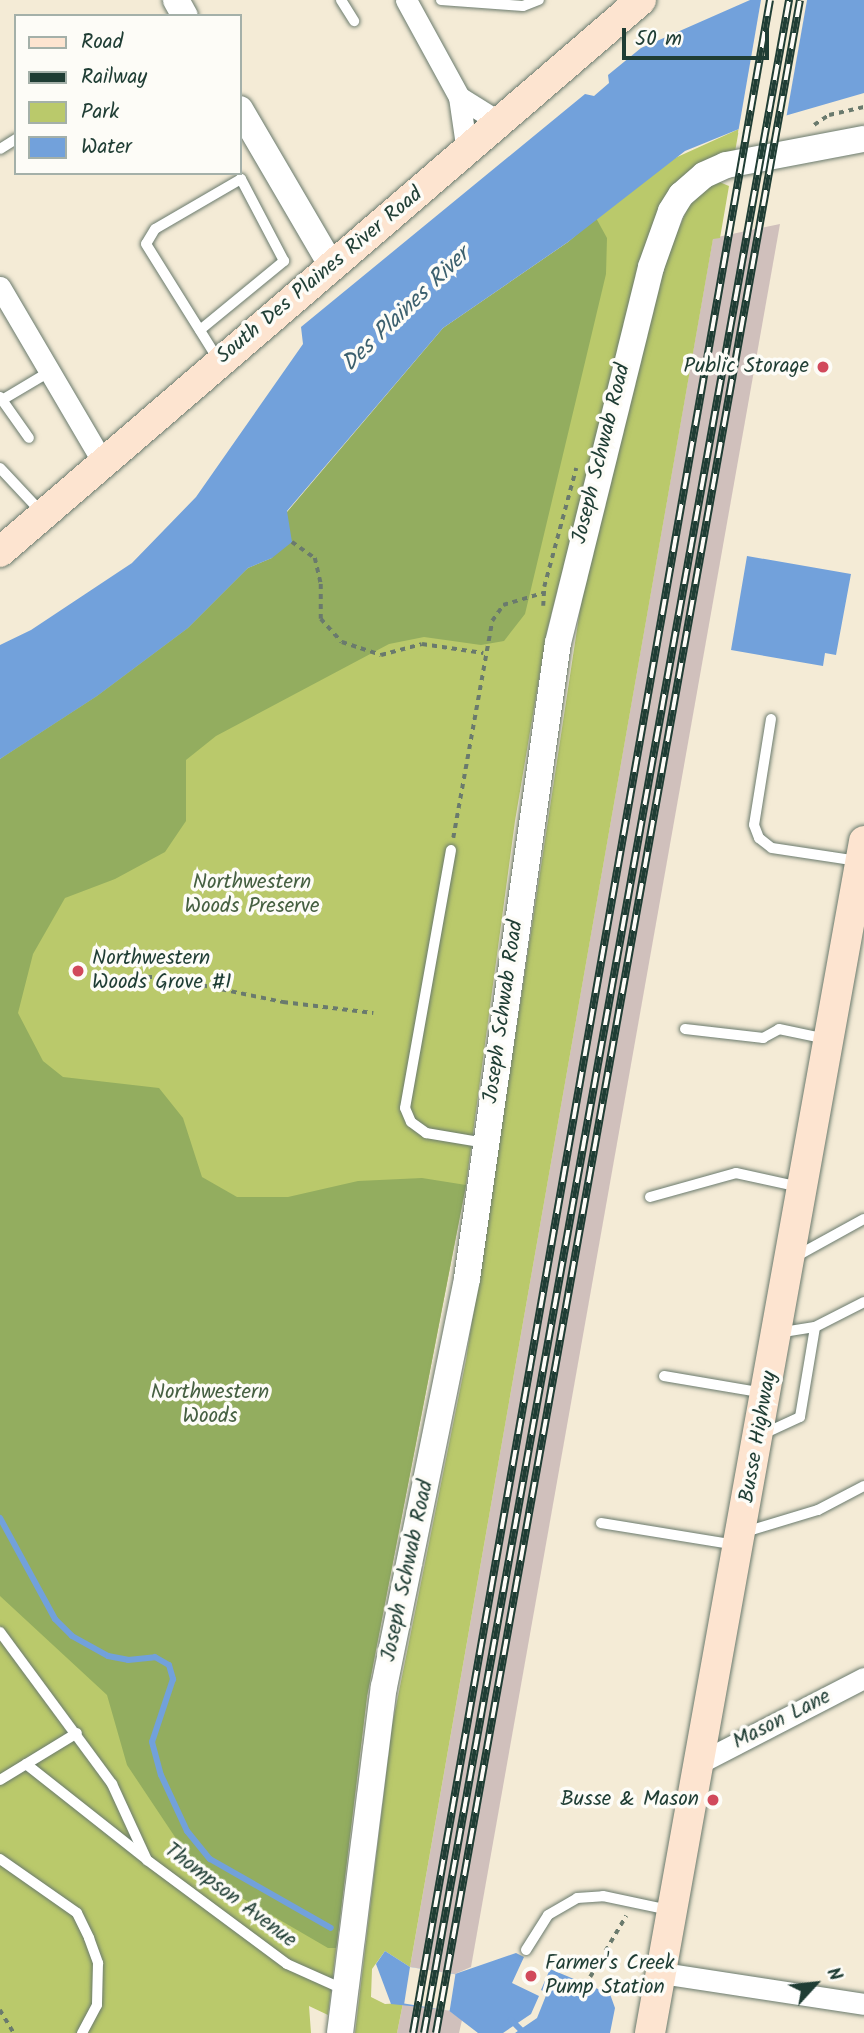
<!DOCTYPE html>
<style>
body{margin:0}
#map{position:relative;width:864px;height:2033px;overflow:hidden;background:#f4ebd6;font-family:Kalam,sans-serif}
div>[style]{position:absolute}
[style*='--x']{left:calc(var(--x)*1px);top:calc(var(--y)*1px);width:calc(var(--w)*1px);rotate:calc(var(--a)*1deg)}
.industrial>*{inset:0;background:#d0c0bc}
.green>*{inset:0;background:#bac96b}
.forest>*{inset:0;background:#93ad5f}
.water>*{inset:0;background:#72a1db}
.pier>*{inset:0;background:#f4ebd6;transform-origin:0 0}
.stream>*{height:6px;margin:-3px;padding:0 3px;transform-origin:3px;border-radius:3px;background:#72a1db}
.path>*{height:3.5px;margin-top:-1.75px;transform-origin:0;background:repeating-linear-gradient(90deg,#6a7a6d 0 5px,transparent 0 10px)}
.roads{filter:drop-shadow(0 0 2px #6a7a6d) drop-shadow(0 0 2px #6a7a6d)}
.service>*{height:10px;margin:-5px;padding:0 5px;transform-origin:5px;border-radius:5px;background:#fff}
.minor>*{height:21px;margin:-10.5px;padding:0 10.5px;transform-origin:10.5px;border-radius:10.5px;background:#fff}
.tertiary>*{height:26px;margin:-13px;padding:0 13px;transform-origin:13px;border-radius:13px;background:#fff}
.secondary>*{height:30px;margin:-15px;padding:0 15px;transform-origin:15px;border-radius:15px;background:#fde4d0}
.rail>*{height:8px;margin-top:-4px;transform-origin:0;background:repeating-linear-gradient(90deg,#fdfcf7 0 16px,#1f3d34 0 32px);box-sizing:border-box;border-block:2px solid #1f3d34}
.dots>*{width:19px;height:19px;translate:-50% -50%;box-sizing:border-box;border:4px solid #fdfcf7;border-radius:50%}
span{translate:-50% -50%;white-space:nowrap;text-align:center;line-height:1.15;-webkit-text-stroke:7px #fdfcf7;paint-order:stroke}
.street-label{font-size:21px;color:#1f3d34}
.poi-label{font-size:21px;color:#1f3d34}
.right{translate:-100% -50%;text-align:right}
.left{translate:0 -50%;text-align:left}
.park-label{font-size:21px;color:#466042}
.water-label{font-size:23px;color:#3c606e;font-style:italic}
.legend{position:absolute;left:14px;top:14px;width:228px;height:161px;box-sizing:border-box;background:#fdfcf7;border:2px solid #a4b0a9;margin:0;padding:9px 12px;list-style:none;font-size:21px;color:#1f3d34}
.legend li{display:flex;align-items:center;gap:14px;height:35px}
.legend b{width:35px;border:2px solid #a4b0a9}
.north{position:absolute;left:780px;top:1949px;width:70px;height:70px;-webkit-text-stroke:5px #fdfcf7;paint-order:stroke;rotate:63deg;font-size:19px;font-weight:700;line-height:28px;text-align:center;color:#1f3d34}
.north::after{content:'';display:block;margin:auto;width:24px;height:32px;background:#1f3d34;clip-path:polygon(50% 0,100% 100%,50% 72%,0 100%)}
.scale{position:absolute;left:622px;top:28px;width:147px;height:32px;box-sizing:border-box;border:4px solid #1f3d34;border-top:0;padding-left:9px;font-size:21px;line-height:24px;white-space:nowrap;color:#1f3d34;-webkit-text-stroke:5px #fdfcf7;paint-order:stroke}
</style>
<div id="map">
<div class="industrial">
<i style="clip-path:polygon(780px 224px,471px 1967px,455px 1974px,410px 1967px,713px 238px)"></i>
<i style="clip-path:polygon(403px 2003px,448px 2010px,462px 2020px,459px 2033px,397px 2033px)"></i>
</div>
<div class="green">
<i style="clip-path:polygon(739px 129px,735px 152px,641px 263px,547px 631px,515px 821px,466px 1185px,367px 1696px,328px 2015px,309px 2006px,311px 2033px,0 2033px,0 759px,248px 568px,272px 558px,596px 218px,675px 158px)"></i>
<i style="clip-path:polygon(717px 181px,729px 186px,720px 238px,713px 239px,410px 1967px,385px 1951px,372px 1969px,371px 1997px,385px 2004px,403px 2003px,397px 2033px,355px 2033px,392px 1726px,466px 1360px,583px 590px,620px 427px,669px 251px,689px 205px)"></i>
</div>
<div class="forest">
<i style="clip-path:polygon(596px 218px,607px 238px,606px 274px,525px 614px,504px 641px,481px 645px,424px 637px,389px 644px,216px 736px,186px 760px,186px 821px,165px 852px,115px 879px,65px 898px,33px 954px,18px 1013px,43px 1061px,63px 1077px,159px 1088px,183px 1118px,202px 1177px,237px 1197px,288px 1197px,358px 1181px,422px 1178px,466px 1185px,367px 1696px,337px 1942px,336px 1948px,328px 1948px,199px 1873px,127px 1765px,107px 1695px,0 1596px,0 759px,97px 696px,188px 628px,248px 568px,272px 558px,287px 512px,443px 328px,568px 242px)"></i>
</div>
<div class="water">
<i style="clip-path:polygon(750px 0,864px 0,864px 93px,739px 129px,685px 151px,568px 242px,443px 328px,287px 511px,292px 542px,272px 558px,248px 568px,188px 628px,97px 696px,0 759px,0 645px,31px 630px,132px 563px,196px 497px,303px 344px,301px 327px,585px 94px,594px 96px,609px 83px,608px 75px,641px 48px)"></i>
<i style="clip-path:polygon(747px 556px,851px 574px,836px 655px,825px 653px,823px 666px,731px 650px)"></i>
<i style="clip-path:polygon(385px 1951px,410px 1967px,455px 1974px,516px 1953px,524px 1957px,512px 1983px,539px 1996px,531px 2014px,503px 2033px,478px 2033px,448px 2010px,391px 2004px,376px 1964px)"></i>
<i style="clip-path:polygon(550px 1969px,610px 1994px,615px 2008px,610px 2033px,515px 2033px,537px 2018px,547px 1993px,541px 1990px)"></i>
</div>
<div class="pier">
<i style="clip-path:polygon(761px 0,807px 0,786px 119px,738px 133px)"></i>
<i style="left:410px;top:1967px;width:46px;height:37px;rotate:9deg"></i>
</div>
<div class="stream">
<i style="--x:0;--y:1518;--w:115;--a:61.4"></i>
<i style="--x:55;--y:1619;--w:24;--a:45"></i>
<i style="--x:72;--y:1636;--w:41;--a:29.1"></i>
<i style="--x:108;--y:1656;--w:20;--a:11"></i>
<i style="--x:128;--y:1660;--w:27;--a:-6"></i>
<i style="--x:155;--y:1657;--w:16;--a:30"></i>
<i style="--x:169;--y:1665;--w:15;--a:74"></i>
<i style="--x:173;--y:1679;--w:66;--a:108.4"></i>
<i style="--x:152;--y:1742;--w:34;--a:75"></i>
<i style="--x:161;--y:1775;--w:62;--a:65.1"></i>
<i style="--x:187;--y:1831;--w:36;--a:51"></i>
<i style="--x:210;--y:1859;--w:139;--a:29.7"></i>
<i style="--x:511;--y:2020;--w:18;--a:45"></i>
</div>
<div class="path">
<i style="--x:814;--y:125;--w:18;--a:-34"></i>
<i style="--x:829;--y:115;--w:36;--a:-13"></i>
<i style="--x:292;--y:542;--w:28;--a:35"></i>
<i style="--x:315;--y:558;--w:27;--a:77"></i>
<i style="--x:321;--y:584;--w:35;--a:90"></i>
<i style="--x:321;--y:619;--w:31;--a:48"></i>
<i style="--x:342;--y:642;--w:41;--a:18.4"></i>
<i style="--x:381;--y:655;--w:42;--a:-15"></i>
<i style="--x:422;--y:644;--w:62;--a:8.4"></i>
<i style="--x:543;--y:606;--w:19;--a:-87"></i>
<i style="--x:544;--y:587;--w:123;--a:-74.9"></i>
<i style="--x:453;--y:838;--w:220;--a:-79.8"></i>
<i style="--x:492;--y:621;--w:19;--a:-55"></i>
<i style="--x:503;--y:605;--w:42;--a:-16.7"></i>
<i style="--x:95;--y:986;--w:43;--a:-12.1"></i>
<i style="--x:137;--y:977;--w:26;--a:0"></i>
<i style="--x:163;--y:977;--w:123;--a:11.8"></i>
<i style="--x:283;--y:1002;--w:91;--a:7"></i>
<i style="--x:590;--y:1977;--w:71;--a:-59.5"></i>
<i style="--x:0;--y:2010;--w:27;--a:59"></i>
</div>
<div class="roads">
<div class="service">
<i style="--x:341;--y:0;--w:25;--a:58"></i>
<i style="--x:441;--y:0;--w:82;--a:4.2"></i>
<i style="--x:523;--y:6;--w:17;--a:-21"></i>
<i style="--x:0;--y:149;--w:19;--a:-32"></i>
<i style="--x:200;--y:330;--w:109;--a:-39.4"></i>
<i style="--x:284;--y:261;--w:93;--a:-117.7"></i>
<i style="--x:241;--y:179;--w:99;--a:149.8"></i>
<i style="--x:155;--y:229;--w:17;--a:121"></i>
<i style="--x:146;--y:244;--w:138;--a:58"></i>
<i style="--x:0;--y:397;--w:50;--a:54.7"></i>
<i style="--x:2;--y:400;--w:55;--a:-30.8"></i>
<i style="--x:0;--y:468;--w:63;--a:46.9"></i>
<i style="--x:771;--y:719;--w:107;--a:99.1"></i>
<i style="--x:754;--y:825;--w:14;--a:69"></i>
<i style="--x:759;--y:838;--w:16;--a:38"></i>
<i style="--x:772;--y:848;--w:87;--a:8.6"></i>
<i style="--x:451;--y:850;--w:262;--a:100.1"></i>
<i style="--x:405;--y:1108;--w:15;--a:67"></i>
<i style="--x:411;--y:1122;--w:19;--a:36"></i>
<i style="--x:426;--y:1133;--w:61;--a:9.5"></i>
<i style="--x:685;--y:1029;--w:79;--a:6.6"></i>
<i style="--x:763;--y:1038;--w:18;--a:-29"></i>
<i style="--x:779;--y:1029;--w:48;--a:12"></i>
<i style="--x:650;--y:1197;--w:89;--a:-15.6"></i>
<i style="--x:736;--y:1173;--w:66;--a:12.3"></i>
<i style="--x:793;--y:1258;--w:81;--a:-28.8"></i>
<i style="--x:777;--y:1333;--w:38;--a:-9"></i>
<i style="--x:815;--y:1327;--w:55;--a:-27"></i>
<i style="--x:664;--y:1376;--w:101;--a:9.6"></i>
<i style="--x:761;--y:1435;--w:43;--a:-24.8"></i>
<i style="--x:800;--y:1417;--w:91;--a:-80.5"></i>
<i style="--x:601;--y:1523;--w:138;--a:9.2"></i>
<i style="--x:745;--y:1532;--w:76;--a:-16.8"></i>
<i style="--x:818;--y:1510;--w:52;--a:-27.6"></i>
<i style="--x:0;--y:1632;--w:189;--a:53.6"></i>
<i style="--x:112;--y:1784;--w:84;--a:65.3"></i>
<i style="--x:147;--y:1860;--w:174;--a:36.6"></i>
<i style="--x:287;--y:1964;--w:64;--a:24.1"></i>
<i style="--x:26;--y:1764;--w:152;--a:38.3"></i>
<i style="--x:0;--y:1780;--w:90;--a:-31.4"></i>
<i style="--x:0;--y:1859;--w:94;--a:35"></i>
<i style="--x:77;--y:1913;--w:28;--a:64"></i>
<i style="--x:89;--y:1938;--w:27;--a:70"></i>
<i style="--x:98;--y:1963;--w:42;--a:91.4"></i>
<i style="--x:97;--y:2005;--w:32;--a:118"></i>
<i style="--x:526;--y:1950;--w:41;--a:-57.8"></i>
<i style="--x:548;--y:1915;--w:34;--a:-30"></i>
<i style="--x:577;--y:1898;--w:26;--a:-4"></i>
<i style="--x:603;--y:1896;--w:67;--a:12"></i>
</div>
<div class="minor">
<i style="--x:406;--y:0;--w:111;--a:61.3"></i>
<i style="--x:459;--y:97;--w:56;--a:81.7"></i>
<i style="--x:459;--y:97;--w:49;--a:31.8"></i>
<i style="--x:0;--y:287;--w:202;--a:59.6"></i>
<i style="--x:701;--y:1762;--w:183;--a:-27.3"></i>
<i style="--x:662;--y:1973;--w:204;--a:8.7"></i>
</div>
<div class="tertiary">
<i style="--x:176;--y:0;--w:18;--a:61"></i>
<i style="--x:240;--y:109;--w:181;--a:59.7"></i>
<i style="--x:340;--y:2033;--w:349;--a:-82.8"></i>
<i style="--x:384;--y:1687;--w:416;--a:-78.5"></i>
<i style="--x:467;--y:1279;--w:642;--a:-81.86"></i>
<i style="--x:558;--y:643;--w:387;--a:-76.1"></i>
<i style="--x:651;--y:267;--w:59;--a:-70.3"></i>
<i style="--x:671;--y:211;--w:19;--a:-58"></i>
<i style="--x:681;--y:195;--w:30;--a:-41"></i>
<i style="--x:704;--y:175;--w:24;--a:-24"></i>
<i style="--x:726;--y:165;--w:140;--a:-10.7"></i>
</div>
<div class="secondary">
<i style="--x:0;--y:552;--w:846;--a:-40.73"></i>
<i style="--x:650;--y:2033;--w:1211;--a:-79.82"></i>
</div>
</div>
<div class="rail">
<i style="--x:413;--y:2033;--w:2064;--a:-80.04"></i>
<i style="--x:424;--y:2033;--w:2066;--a:-79.82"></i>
<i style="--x:436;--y:2033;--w:2065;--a:-79.85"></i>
</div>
<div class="dots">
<i style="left:823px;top:367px;background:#d1495b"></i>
<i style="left:78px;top:971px;background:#d1495b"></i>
<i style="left:713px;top:1800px;background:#d1495b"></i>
<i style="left:531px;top:1976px;background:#d1495b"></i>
</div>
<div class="street-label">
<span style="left:320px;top:276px;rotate:-40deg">South Des Plaines River Road</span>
<span style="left:602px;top:454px;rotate:-76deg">Joseph Schwab Road</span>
<span style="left:504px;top:1012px;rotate:-82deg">Joseph Schwab Road</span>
<span style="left:759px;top:1437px;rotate:-80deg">Busse Highway</span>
<span style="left:408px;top:1571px;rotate:-78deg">Joseph Schwab Road</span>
<span style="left:782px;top:1720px;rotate:-27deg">Mason Lane</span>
<span style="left:230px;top:1896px;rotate:37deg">Thompson Avenue</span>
</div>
<div class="poi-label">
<span class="right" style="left:809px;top:367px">Public Storage</span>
<span class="left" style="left:92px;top:971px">Northwestern<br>Woods Grove #1</span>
<span class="right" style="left:699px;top:1800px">Busse &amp; Mason</span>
<span class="left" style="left:545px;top:1976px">Farmer's Creek<br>Pump Station</span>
</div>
<div class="park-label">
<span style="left:252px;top:895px">Northwestern<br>Woods Preserve</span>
<span style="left:210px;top:1405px">Northwestern<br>Woods</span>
</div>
<div class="water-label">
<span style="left:406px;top:310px;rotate:-44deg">Des Plaines River</span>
</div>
<ul class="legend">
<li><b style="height:9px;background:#fde4d0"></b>Road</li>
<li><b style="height:9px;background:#1f3d34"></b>Railway</li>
<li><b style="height:19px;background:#bac96b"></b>Park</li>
<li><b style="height:19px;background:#72a1db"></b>Water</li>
</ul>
<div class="north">N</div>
<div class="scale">50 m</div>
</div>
